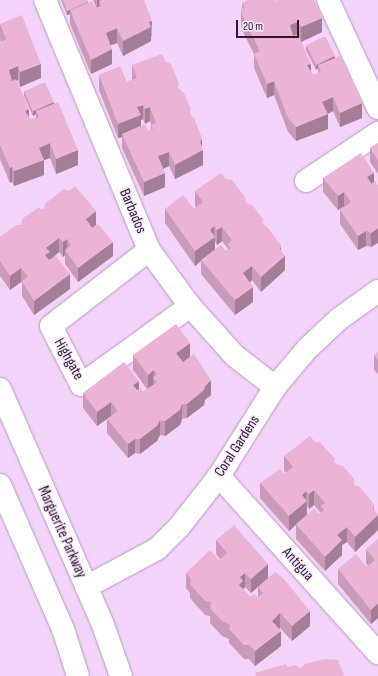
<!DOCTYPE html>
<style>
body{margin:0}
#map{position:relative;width:378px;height:676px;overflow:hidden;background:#f3d3fa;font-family:"Sofia Sans Condensed",sans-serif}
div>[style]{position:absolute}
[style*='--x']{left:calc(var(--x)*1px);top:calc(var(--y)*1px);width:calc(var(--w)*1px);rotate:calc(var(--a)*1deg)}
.roads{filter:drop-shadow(0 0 1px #bc97c5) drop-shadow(0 0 1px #bc97c5)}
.minor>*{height:22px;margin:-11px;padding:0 11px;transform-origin:11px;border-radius:11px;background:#fff}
.major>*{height:22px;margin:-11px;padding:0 11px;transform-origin:11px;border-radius:11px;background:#fff}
.wall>*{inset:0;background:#ca9bb9}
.shaded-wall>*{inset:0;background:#a47e96;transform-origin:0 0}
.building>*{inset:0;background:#ebb4d7;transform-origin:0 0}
span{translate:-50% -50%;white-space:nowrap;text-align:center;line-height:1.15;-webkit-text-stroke:3px #f7e7fa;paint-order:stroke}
.street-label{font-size:15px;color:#291a2c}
.scale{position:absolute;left:236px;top:20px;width:63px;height:18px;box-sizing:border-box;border:2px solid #291a2c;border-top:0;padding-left:5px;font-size:12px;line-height:14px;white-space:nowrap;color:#291a2c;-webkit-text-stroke:3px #f7e7fa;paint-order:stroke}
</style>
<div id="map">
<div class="roads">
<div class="minor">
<i style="--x:45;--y:0;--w:271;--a:67.4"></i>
<i style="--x:149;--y:250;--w:69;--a:53.8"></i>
<i style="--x:190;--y:306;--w:67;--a:48"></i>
<i style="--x:235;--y:356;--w:51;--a:37.8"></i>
<i style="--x:328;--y:0;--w:119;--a:65.2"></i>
<i style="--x:306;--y:181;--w:87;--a:-33.7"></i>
<i style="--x:149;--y:250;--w:124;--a:142.2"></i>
<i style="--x:51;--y:326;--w:66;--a:63"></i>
<i style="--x:81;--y:385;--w:135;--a:-35.9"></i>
<i style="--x:219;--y:476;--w:238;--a:48.1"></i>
<i style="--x:86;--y:587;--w:81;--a:-28.2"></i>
<i style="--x:157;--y:549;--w:31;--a:-45"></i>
<i style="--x:179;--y:527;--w:65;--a:-51.9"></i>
<i style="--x:219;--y:476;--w:105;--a:-57.8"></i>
<i style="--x:275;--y:387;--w:50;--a:-49.9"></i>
<i style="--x:307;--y:349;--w:44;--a:-43.2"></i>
<i style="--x:339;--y:319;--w:48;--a:-35.7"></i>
</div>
<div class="major">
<i style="--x:0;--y:389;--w:257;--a:66.4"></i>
<i style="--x:103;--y:625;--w:54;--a:70.6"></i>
<i style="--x:0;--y:485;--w:157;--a:66.4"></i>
<i style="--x:63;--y:629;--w:49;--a:72.3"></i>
</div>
</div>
<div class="wall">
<i style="clip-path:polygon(61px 0,87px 0,88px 3px,95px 8px,96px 7px,93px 0,144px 0,152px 36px,151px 36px,151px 41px,123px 56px,117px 43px,111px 45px,112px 64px,91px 74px,70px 24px,70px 14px,67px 15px)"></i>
<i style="clip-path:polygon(275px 1px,322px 32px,301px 42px,311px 71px,313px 75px,318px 73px,318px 68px,316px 70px,306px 50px,306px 46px,335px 58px,362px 118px,340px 127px,333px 111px,328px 114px,328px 129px,296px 141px,288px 132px,274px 95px,267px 98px,254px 68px,254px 54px,242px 30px,241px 24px,241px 9px,242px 9px,242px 3px)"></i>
<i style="clip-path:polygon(0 24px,41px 78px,20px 87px,18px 80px,17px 81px,29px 117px,31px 120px,36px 118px,36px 114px,33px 116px,24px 96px,24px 91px,54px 104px,78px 165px,56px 174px,50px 158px,44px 160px,44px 175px,14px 186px,12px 182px,10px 183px,0 159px,0 42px,1px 42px,0 39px)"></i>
<i style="clip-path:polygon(evenodd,132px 65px,179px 89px,191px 116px,202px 148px,203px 165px,175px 179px,169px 166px,163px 169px,165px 187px,144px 196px,122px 148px,122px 137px,118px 138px,99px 90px,99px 75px,127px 82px,132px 80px,132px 65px,143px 119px,145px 124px,150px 121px,151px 125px,151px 130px,148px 131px,141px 126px,141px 120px,143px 119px)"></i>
<i style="clip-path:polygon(378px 143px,378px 174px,370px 162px,370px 148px)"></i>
<i style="clip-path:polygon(374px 173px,371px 247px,366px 246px,358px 250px,340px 224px,340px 210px,344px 206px,338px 210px,323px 192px,323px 178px)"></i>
<i style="clip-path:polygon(evenodd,195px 191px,246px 203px,263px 224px,281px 251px,285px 270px,261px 292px,252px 280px,250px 282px,253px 302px,235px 315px,201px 274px,201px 261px,195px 266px,165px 223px,165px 209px,194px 209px,196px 207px,195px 205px,195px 191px,215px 241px,217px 245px,222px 241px,228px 249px,228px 250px,226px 251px,215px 250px,215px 241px)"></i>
<i style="clip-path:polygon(44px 209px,96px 225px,113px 256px,78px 282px,65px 264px,65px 255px,63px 257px,59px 252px,50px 260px,70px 289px,34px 315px,22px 296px,22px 283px,21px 282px,10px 290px,0 276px,0 237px,21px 225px)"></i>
<i style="clip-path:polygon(378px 352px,378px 381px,378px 374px,374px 370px,374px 355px)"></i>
<i style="clip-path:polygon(133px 355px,190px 357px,211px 395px,205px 400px,204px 405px,187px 418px,182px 419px,180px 425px,165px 436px,160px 435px,157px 441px,140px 454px,135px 453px,128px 458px,107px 433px,107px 419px,97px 426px,83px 408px,83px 393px,139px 389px,143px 392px,147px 389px,133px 370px)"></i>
<i style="clip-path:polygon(evenodd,284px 456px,335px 463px,354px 485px,378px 515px,378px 530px,355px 552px,347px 542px,342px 545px,342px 555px,325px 571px,296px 539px,296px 524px,289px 531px,260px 498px,260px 483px,284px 474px,286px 473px,284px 470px,284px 456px,314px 505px,321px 513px,319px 514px,307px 515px,307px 506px,309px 509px,314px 505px)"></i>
<i style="clip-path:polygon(378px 539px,378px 632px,378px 618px,371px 624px,338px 584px,338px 569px,367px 567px,368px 566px,366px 563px,366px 549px)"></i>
<i style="clip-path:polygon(evenodd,216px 540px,268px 578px,310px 626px,292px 641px,280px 628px,279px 629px,281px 646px,255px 666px,249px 659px,244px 659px,229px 643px,229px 639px,222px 636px,210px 623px,210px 616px,205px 615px,190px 598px,190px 593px,186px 588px,186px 573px,219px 560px,220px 559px,216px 554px,216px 540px,245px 587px,251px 593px,258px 587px,258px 597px,250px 597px,243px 589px,245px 587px)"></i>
</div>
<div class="shaded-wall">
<i style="clip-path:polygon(97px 0,101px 0,101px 6px,99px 1px,99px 8px,97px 8px)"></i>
<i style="clip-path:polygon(88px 2px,88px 7px,70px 10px,70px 14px,67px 15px,67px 11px)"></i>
<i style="clip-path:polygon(322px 18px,322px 32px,301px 42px,301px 27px)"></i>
<i style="clip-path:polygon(152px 21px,151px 41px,123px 56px,123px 41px,149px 22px)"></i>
<i style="clip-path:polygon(298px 22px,298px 36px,290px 40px,290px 25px)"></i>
<i style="clip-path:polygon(117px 28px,117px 43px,106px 47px,106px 33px)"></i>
<i style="clip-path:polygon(112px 49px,112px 64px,91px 74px,91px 60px)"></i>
<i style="clip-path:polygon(335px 56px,335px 61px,318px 65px,318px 68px,316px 70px,316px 65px)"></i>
<i style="clip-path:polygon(41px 64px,41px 78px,20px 87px,20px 72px)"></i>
<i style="clip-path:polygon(311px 64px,311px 78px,307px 65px)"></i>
<i style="clip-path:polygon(18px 66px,18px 80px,9px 84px,9px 70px)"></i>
<i style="clip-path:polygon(274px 81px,274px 95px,267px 98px,267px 84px)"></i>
<i style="clip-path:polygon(333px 97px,333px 111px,322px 116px,322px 102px)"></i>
<i style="clip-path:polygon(54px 102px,54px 107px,36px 111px,36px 114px,33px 116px,33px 111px)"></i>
<i style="clip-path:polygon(362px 103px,362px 118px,340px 127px,340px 113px)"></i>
<i style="clip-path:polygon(143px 105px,143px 119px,141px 120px,141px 129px,122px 134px,122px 137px,118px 138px,118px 124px,137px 107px)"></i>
<i style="clip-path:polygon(150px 107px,150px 121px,145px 124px,145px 109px)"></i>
<i style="clip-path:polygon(29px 109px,29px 123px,25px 111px)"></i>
<i style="clip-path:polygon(328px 114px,328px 129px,296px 141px,296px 127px)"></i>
<i style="clip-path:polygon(202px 138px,202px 151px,203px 150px,203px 165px,175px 179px,175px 165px,200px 142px)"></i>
<i style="clip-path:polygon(50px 143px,50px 158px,39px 162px,39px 148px)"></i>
<i style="clip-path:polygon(78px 150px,78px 165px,56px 174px,56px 159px)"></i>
<i style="clip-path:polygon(169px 152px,169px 166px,158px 171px,158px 156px)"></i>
<i style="clip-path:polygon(44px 160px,44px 175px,14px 186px,14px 171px)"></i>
<i style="left:12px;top:167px;width:15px;height:2px;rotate:90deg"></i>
<i style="clip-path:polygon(165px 173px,165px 187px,144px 196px,144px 182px)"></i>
<i style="clip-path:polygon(374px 173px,374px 187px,367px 177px)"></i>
<i style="clip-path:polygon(344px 192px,344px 206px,338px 210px,338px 196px)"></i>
<i style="clip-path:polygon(96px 211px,96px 225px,86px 233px,86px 219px)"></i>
<i style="clip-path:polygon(214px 226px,215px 251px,201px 260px,201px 261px,195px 266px,195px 251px,210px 230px)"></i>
<i style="clip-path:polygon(222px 227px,222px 241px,217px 245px,217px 230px)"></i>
<i style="clip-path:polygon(378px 228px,378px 243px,371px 247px,371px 233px)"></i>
<i style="clip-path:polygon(366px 231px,366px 246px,358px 250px,358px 236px)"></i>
<i style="clip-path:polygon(59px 238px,59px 252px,50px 260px,50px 267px,45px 255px,46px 248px)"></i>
<i style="clip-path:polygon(67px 239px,67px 252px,65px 250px,65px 255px,63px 257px,63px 242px)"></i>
<i style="clip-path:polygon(113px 242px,113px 256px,78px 282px,78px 268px)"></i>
<i style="clip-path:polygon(281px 245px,281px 259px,285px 256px,285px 270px,261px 292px,261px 277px,280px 249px)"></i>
<i style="clip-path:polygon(252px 266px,252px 280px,243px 288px,243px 273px)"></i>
<i style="clip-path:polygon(21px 268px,21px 282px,10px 290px,10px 276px)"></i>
<i style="clip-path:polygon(70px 274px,70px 289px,34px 315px,34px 301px)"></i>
<i style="clip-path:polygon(253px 287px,253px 302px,235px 315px,235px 300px)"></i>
<i style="clip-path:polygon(190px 343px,190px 357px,176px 368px,176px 353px)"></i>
<i style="clip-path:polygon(154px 370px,153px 385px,148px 389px,148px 375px)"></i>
<i style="clip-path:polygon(211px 380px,211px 395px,205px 400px,204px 405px,187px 418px,187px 404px)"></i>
<i style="clip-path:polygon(139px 381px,139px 395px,133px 385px)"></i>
<i style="clip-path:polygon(111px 402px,111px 416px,97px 426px,97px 412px)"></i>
<i style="clip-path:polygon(182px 404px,182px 419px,180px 425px,165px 436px,165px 421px)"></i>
<i style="clip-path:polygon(160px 420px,160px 435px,157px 441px,140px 454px,140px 439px)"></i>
<i style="clip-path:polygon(135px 439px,135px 453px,128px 458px,128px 444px)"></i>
<i style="clip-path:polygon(314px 490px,314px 505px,309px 509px,309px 494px)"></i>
<i style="clip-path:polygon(306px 491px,307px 515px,289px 531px,289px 516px,302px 495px)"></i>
<i style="clip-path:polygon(374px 504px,374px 519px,378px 515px,378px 530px,355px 552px,355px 537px,373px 509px)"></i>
<i style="clip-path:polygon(347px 527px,347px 542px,342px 545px,342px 555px,325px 571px,325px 557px,337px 535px)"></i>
<i style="clip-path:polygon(268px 564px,268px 578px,251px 593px,251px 579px)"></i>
<i style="clip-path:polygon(245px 573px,245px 587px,243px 589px,239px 585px,240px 577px)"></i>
<i style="clip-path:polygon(378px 603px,378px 618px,371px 624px,371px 610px)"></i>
<i style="clip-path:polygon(310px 611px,310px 626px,292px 641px,292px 626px)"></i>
<i style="clip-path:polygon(280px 613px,280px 628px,272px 635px,272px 621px)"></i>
<i style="clip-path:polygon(281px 631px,281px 646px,255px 666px,255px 651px)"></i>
</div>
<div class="building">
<i style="clip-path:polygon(63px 0,87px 0,88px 2px,67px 11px)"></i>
<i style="clip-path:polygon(101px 0,144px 0,152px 21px,149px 22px,151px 27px,123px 41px,117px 28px,106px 33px,112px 49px,91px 60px,70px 10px,92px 1px,95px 8px,101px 6px,99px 1px)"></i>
<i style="clip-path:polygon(248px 0,275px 0,275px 1px,278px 0,314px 0,322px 18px,301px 27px,298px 22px,290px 25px,293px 36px,298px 34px,311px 64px,307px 65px,313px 75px,321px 71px,318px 65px,340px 56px,344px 65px,346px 64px,362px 103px,340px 113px,333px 97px,322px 102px,328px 114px,296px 127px,288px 118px,274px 81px,267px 84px,254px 54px,260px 51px,242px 15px,241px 9px,244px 8px,242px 3px)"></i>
<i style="clip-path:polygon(22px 15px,41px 64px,20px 72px,18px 66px,9px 70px,12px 81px,16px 79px,29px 109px,25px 111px,31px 120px,39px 117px,36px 111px,58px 102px,78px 150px,56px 159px,50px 143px,39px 148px,44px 160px,14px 171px,12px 167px,10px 168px,0 145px,0 42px,6px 39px,0 24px)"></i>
<i style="left:325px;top:36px;width:22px;height:21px;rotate:63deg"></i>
<i style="clip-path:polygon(162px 54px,166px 62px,171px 64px,179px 84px,178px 88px,184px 93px,191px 109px,189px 114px,194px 118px,202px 138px,200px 142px,203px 150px,175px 165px,169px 152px,158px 156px,165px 173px,144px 182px,122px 134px,145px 124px,148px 131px,153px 129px,151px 125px,156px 123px,150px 107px,145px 109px,143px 105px,137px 107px,141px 115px,118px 124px,99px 75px,120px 66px,127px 82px,137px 78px,132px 65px)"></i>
<i style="left:45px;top:82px;width:22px;height:23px;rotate:66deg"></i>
<i style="clip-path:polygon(378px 143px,378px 160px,370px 148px)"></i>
<i style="clip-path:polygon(361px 153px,374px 173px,367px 177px,371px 184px,375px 181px,377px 185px,378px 185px,378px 228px,371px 233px,366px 231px,358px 236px,340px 210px,351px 202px,344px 192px,338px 196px,323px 178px)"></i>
<i style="clip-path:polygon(221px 173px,226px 179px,232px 180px,245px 197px,246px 203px,252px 205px,263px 219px,262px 224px,267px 227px,281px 245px,280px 249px,285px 256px,261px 277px,252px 266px,243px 273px,253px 287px,235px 300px,201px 260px,221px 245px,226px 251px,231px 248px,228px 244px,232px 240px,222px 227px,217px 230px,214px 226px,210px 230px,215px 237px,195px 251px,165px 209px,183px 195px,194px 209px,203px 202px,195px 191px)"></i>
<i style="clip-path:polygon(75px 186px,96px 211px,86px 219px,92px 228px,98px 224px,113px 242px,78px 268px,65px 250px,71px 245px,67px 239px,63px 242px,59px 238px,46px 248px,50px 252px,45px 255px,49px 260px,56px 256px,70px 274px,34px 301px,22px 281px,28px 277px,21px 268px,10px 276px,0 261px,0 237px,16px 225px,21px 225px,23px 218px,38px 208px,44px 209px,46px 203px,64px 189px,69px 191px)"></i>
<i style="clip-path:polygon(176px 324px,190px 343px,176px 353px,183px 362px,194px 354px,211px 380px,205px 386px,204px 390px,187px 404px,182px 404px,180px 410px,165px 421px,160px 420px,157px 426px,140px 439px,135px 439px,128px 444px,107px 419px,118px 411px,111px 402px,97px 412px,83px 393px,124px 362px,139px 381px,133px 385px,137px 390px,140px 388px,143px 392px,157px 382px,153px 378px,157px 374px,154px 370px,148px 375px,133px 355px)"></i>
<i style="clip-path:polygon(378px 352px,378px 360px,374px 355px)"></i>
<i style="clip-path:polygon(310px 436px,315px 442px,320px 442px,335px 459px,334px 463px,343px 466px,354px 479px,354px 485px,360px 487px,374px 504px,373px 509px,378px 515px,355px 537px,347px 527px,337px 535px,342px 540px,325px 557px,296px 524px,314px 509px,319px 514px,324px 510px,321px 506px,325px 503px,314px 490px,309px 494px,306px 491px,302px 495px,307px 501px,289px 516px,260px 483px,280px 469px,284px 474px,293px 467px,284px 456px)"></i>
<i style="clip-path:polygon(234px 525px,268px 564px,251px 579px,245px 573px,240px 577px,243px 581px,239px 585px,250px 597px,254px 594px,258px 597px,263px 593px,258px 587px,275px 572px,284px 579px,310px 611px,292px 626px,280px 613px,272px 621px,281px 631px,255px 651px,249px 645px,244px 645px,229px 629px,230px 625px,222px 621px,210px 608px,211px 602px,205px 601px,190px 584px,191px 579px,186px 573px,210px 550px,219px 560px,227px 553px,216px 540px)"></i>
<i style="clip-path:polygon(378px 539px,378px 603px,371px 610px,338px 569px,356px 554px,367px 567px,375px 560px,366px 549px)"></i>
<i style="clip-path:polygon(325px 659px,338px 660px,344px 676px,256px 676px,255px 673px,286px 664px,287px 667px,295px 665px,301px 668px,305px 664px)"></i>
</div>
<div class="street-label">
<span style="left:133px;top:211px;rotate:67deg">Barbados</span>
<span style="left:69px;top:359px;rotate:61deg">Highgate</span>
<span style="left:237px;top:446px;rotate:-57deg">Coral Gardens</span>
<span style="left:62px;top:532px;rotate:66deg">Marguerite Parkway</span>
<span style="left:298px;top:564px;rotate:48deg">Antigua</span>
</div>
<div class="scale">20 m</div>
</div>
